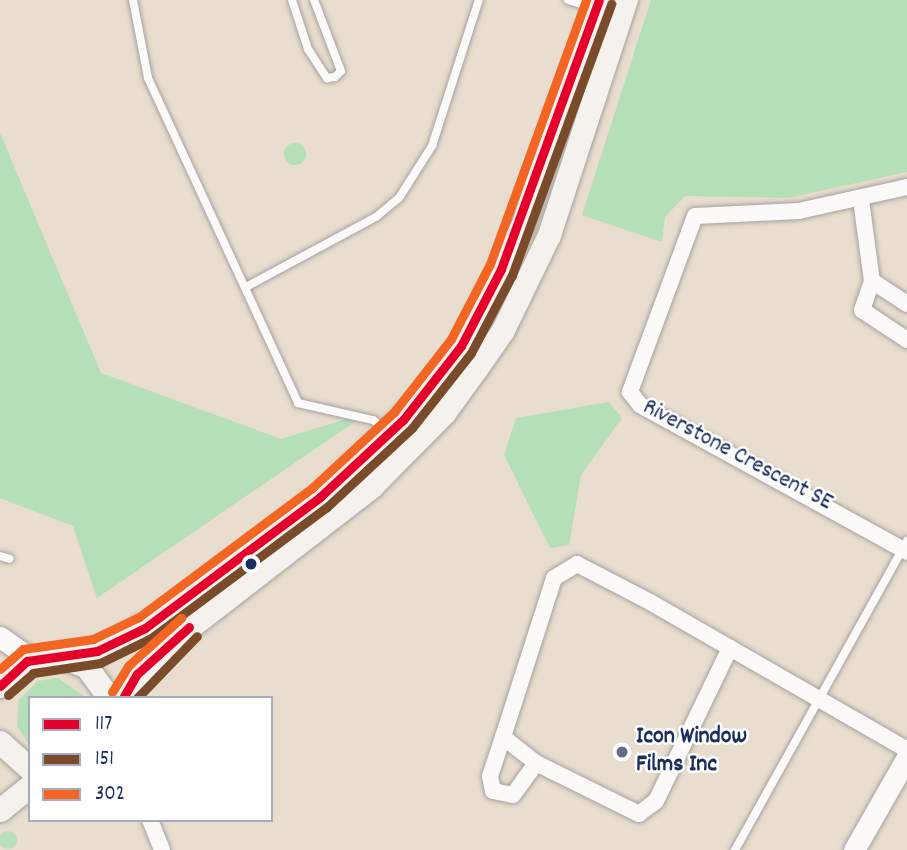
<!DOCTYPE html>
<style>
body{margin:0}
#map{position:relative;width:907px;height:850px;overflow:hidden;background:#e8ddce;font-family:Dekko,sans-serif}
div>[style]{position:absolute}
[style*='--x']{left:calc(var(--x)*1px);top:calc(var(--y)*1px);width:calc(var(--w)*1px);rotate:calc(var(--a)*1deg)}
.green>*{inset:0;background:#b4dfb7}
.round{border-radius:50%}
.roads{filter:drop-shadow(0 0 2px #a5a29f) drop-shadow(0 0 2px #a5a29f)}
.service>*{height:8px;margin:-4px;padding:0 4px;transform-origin:4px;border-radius:4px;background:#fcfaf8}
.minor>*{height:16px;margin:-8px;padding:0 8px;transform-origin:8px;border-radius:8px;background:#fcfaf8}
.tertiary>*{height:21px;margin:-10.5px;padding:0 10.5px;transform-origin:10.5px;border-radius:10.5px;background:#fcfaf8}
.secondary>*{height:23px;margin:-11.5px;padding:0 11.5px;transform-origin:11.5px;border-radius:11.5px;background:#f5f1ed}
.bus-1>*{height:9px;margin:-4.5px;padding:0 4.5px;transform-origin:4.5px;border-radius:4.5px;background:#e4002b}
.bus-2>*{height:9px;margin:-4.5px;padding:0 4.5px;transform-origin:4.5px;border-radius:4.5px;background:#7a4b2a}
.bus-3>*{height:9px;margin:-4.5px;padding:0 4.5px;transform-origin:4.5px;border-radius:4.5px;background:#f26522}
.dots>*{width:19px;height:19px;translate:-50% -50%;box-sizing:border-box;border:4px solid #fff;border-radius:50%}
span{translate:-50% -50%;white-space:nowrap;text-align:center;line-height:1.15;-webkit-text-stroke:5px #fff;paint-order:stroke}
.street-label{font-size:24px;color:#1b2f5e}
.poi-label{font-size:24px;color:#1b2f5e;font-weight:700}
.left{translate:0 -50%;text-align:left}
.legend{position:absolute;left:28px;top:696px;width:245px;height:126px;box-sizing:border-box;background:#fff;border:2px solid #a4acbf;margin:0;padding:9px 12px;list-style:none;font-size:21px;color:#1b2f5e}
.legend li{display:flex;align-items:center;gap:14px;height:35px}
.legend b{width:35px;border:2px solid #a4acbf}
</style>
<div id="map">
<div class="green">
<i style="clip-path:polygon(651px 0,907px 0,907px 172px,788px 198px,685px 196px,665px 217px,662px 242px,582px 215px)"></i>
<i style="clip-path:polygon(0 133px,101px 373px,281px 439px,369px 412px,97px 598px,73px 526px,0 498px)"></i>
<i class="round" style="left:284px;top:143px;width:22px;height:22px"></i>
<i style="clip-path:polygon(609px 402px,622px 418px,581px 475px,569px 545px,550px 548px,504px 455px,516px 418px)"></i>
<i style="clip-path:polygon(58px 678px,87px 698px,30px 698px,30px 746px,17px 726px,19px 700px,38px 681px)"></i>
<i class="round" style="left:-1px;top:831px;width:18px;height:18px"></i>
</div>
<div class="roads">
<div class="service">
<i style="--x:133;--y:0;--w:79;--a:79.1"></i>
<i style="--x:148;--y:78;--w:358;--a:65.2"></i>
<i style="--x:298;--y:403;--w:77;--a:12.8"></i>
<i style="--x:373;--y:420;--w:15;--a:42"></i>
<i style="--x:292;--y:0;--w:52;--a:71.9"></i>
<i style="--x:308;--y:49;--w:35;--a:57"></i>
<i style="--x:327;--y:78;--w:8;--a:-7"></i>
<i style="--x:335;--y:77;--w:8;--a:-45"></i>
<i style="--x:341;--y:71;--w:76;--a:-110.8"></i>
<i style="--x:568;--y:0;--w:52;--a:17.7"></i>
<i style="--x:246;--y:287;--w:148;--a:-28.3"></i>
<i style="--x:376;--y:217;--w:30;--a:-40"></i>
<i style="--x:399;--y:198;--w:62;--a:-57.6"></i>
<i style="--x:432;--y:146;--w:153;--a:-72.2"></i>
<i style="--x:0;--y:556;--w:10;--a:17"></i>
<i style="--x:735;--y:850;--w:354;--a:-60.9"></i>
</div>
<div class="minor">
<i style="--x:907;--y:187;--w:111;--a:167.5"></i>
<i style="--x:799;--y:211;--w:104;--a:177.2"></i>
<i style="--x:695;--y:216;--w:188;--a:110.3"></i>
<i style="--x:630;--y:392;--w:16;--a:52"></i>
<i style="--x:640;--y:405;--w:305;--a:28.8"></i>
<i style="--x:861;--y:200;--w:82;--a:82.3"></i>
<i style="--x:872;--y:281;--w:42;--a:33.3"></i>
<i style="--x:872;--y:281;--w:31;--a:109"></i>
<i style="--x:862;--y:310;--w:54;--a:33.7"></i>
<i style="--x:730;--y:648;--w:170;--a:115.8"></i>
<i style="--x:656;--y:801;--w:21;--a:143"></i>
<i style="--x:639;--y:814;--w:115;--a:-153.7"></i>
<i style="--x:536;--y:763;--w:42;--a:-141.8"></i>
<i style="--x:503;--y:737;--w:167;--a:-72.2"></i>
<i style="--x:554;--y:578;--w:27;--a:-31"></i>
<i style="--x:577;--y:564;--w:82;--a:27.5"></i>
<i style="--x:650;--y:602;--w:297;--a:29.9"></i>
<i style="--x:503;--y:737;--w:41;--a:108.4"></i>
<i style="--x:490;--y:776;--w:15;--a:79"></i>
<i style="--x:493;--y:791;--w:20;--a:11"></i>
<i style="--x:513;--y:795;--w:39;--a:-54"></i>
<i style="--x:150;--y:820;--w:32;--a:68"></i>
</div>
<div class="tertiary">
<i style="--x:0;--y:637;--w:39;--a:35"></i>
<i style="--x:854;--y:850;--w:107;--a:-60.3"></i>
</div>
<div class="secondary">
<i style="--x:57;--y:656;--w:40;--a:-7.1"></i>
<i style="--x:97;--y:651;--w:77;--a:-28.9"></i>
<i style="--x:164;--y:614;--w:195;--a:-36.9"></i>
<i style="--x:320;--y:497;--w:151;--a:-44.5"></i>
<i style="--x:428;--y:391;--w:56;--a:-53.7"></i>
<i style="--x:461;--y:346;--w:135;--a:-63.1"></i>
<i style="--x:522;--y:226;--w:239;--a:-71.2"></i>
<i style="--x:0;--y:686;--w:37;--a:-43"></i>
<i style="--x:27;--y:661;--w:30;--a:-9"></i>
<i style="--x:57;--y:656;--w:31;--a:19"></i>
<i style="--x:86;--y:666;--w:39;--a:54"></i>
<i style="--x:123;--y:698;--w:65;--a:-51.2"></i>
<i style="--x:164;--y:647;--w:263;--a:-37.7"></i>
<i style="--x:372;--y:486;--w:103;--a:-45.4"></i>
<i style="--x:444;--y:413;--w:54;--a:-54"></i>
<i style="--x:476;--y:369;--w:47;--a:-55.3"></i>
<i style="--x:503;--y:330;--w:106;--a:-64.2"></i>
<i style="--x:549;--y:235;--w:247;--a:-71.9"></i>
<i style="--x:0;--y:742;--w:40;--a:42"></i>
<i style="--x:0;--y:810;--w:38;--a:-39"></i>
</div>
</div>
<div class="bus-1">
<i style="--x:0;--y:686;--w:37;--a:-43"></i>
<i style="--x:27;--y:661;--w:71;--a:-8.1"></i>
<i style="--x:97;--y:651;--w:53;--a:-25.6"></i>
<i style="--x:145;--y:628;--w:219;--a:-36.8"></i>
<i style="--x:320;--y:497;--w:113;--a:-42.9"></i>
<i style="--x:403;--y:420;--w:94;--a:-51.9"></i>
<i style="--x:461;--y:346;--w:87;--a:-62.5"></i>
<i style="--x:501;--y:269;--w:286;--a:-70"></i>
<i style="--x:123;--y:698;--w:28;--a:-60"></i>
<i style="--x:137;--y:674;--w:70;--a:-42.1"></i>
</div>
<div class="bus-2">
<i style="--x:8;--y:695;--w:33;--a:-41"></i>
<i style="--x:33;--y:673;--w:68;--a:-8.5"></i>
<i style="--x:100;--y:663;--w:57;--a:-26.1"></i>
<i style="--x:151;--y:638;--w:219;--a:-36.7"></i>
<i style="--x:327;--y:507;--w:116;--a:-42.9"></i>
<i style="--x:412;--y:428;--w:95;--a:-51.8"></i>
<i style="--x:471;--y:353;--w:88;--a:-62.3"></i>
<i style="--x:512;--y:275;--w:289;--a:-69.9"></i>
<i style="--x:137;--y:698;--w:86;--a:-45.9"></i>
</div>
<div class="bus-3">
<i style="--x:0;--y:669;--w:30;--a:-41"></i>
<i style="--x:23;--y:649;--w:71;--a:-8.1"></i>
<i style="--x:93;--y:639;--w:51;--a:-25.6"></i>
<i style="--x:139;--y:617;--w:216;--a:-36.7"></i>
<i style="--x:312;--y:488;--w:112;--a:-42.8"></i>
<i style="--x:394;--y:412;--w:93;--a:-52"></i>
<i style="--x:451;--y:339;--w:85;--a:-62.5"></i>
<i style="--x:490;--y:264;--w:281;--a:-70"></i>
<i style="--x:112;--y:692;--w:31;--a:-58"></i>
<i style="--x:128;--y:666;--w:72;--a:-42.2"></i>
</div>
<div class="dots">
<i style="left:251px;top:564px;background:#1b2f5e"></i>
<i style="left:622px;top:752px;background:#636c85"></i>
</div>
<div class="street-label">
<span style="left:737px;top:456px;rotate:28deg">Riverstone Crescent SE</span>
</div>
<div class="poi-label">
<span class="left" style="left:636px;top:752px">Icon Window<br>Films Inc</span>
</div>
<ul class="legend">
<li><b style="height:9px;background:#e4002b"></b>117</li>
<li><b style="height:9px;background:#7a4b2a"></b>151</li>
<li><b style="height:9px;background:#f26522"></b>302</li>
</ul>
</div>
